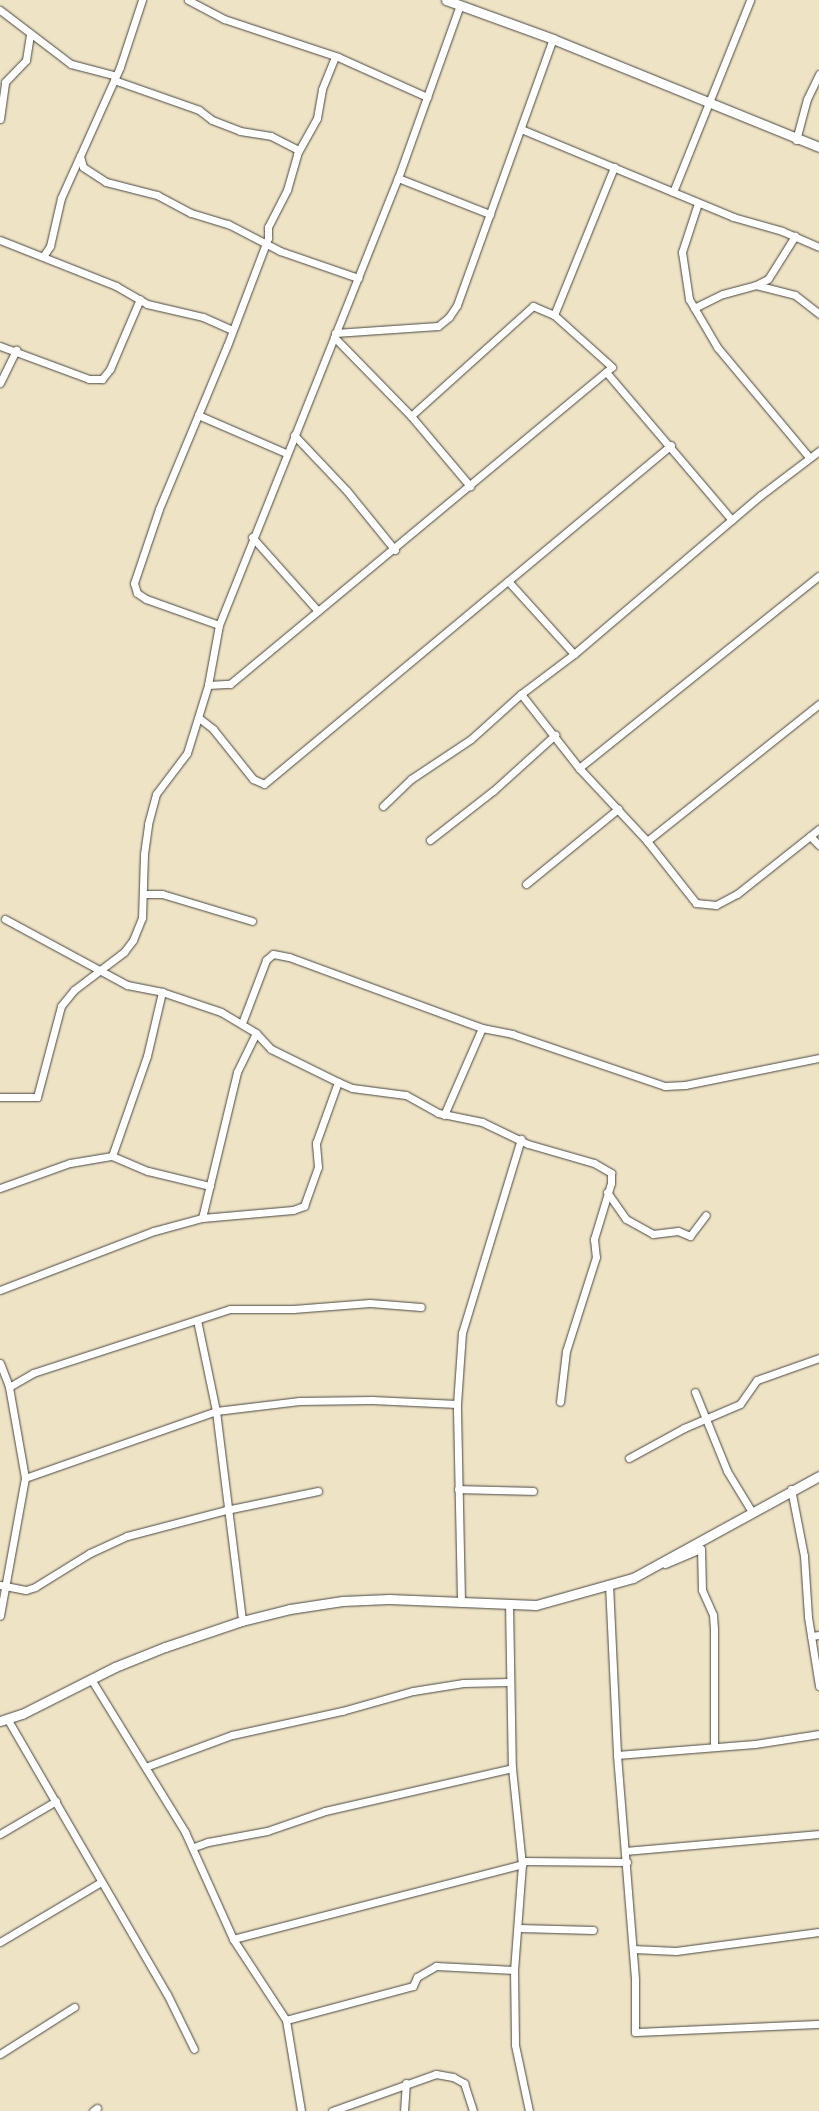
<!DOCTYPE html>
<style>
body{margin:0}
#map{position:relative;width:819px;height:2111px;overflow:hidden;background:#efe3c5;font-family:"Architects Daughter",sans-serif}
div>[style]{position:absolute}
[style*='--x']{left:calc(var(--x)*1px);top:calc(var(--y)*1px);width:calc(var(--w)*1px);rotate:calc(var(--a)*1deg)}
.roads{filter:drop-shadow(0 0 1px #484742) drop-shadow(0 0 1px #484742)}
.minor>*{height:7px;margin:-3.5px;padding:0 3.5px;transform-origin:3.5px;border-radius:3.5px;background:#fff}
.tertiary>*{height:9px;margin:-4.5px;padding:0 4.5px;transform-origin:4.5px;border-radius:4.5px;background:#fff}
span{translate:-50% -50%;white-space:nowrap;text-align:center;line-height:1.15;-webkit-text-stroke:4px #fdfcf7;paint-order:stroke}
</style>
<div id="map">
<div class="roads">
<div class="minor">
<i style="--x:142;--y:0;--w:71;--a:108.2"></i>
<i style="--x:120;--y:67;--w:98;--a:114.2"></i>
<i style="--x:80;--y:156;--w:11;--a:75"></i>
<i style="--x:83;--y:167;--w:27;--a:33"></i>
<i style="--x:106;--y:182;--w:53;--a:14.3"></i>
<i style="--x:157;--y:195;--w:38;--a:28"></i>
<i style="--x:191;--y:213;--w:39;--a:17"></i>
<i style="--x:228;--y:224;--w:59;--a:27.4"></i>
<i style="--x:280;--y:251;--w:83;--a:19.1"></i>
<i style="--x:188;--y:0;--w:41;--a:27.8"></i>
<i style="--x:224;--y:19;--w:120;--a:18.4"></i>
<i style="--x:338;--y:57;--w:98;--a:24.2"></i>
<i style="--x:0;--y:10;--w:89;--a:37.3"></i>
<i style="--x:71;--y:64;--w:43;--a:14.7"></i>
<i style="--x:114;--y:80;--w:90;--a:19.4"></i>
<i style="--x:199;--y:110;--w:16;--a:38"></i>
<i style="--x:212;--y:120;--w:30;--a:21"></i>
<i style="--x:240;--y:131;--w:31;--a:9"></i>
<i style="--x:271;--y:136;--w:31;--a:27"></i>
<i style="--x:0;--y:119;--w:37;--a:-82"></i>
<i style="--x:5;--y:82;--w:30;--a:-46"></i>
<i style="--x:26;--y:60;--w:26;--a:-81"></i>
<i style="--x:521;--y:129;--w:230;--a:22.5"></i>
<i style="--x:733;--y:217;--w:51;--a:15.9"></i>
<i style="--x:782;--y:231;--w:40;--a:23.4"></i>
<i style="--x:796;--y:140;--w:42;--a:-75"></i>
<i style="--x:807;--y:99;--w:28;--a:-64"></i>
<i style="--x:398;--y:178;--w:99;--a:21.4"></i>
<i style="--x:673;--y:192;--w:207;--a:-68.1"></i>
<i style="--x:698;--y:203;--w:52;--a:108.1"></i>
<i style="--x:682;--y:252;--w:48;--a:81.5"></i>
<i style="--x:689;--y:299;--w:56;--a:59.7"></i>
<i style="--x:717;--y:347;--w:143;--a:50.1"></i>
<i style="--x:0;--y:240;--w:125;--a:21.6"></i>
<i style="--x:116;--y:286;--w:36;--a:30"></i>
<i style="--x:147;--y:304;--w:57;--a:13.1"></i>
<i style="--x:203;--y:317;--w:32;--a:24"></i>
<i style="--x:44;--y:255;--w:11;--a:-56"></i>
<i style="--x:50;--y:246;--w:49;--a:-77.1"></i>
<i style="--x:61;--y:198;--w:44;--a:-65.8"></i>
<i style="--x:756;--y:285;--w:13;--a:-27"></i>
<i style="--x:768;--y:279;--w:51;--a:-57.9"></i>
<i style="--x:694;--y:308;--w:32;--a:-26"></i>
<i style="--x:723;--y:294;--w:34;--a:-15"></i>
<i style="--x:756;--y:285;--w:40;--a:14.4"></i>
<i style="--x:795;--y:295;--w:31;--a:38"></i>
<i style="--x:554;--y:315;--w:160;--a:-67.9"></i>
<i style="--x:335;--y:333;--w:103;--a:-3.9"></i>
<i style="--x:438;--y:326;--w:14;--a:-39"></i>
<i style="--x:449;--y:317;--w:14;--a:-56"></i>
<i style="--x:457;--y:305;--w:283;--a:-70.2"></i>
<i style="--x:334;--y:337;--w:110;--a:45.7"></i>
<i style="--x:411;--y:416;--w:92;--a:49.9"></i>
<i style="--x:0;--y:346;--w:95;--a:20.3"></i>
<i style="--x:89;--y:379;--w:13;--a:0"></i>
<i style="--x:102;--y:379;--w:13;--a:-51"></i>
<i style="--x:110;--y:369;--w:76;--a:-66.8"></i>
<i style="--x:606;--y:372;--w:194;--a:49.6"></i>
<i style="--x:0;--y:383;--w:37;--a:-64"></i>
<i style="--x:198;--y:415;--w:96;--a:23.4"></i>
<i style="--x:294;--y:435;--w:77;--a:46.6"></i>
<i style="--x:347;--y:491;--w:76;--a:50.9"></i>
<i style="--x:252;--y:537;--w:99;--a:48.3"></i>
<i style="--x:219;--y:625;--w:77;--a:-160.4"></i>
<i style="--x:146;--y:599;--w:11;--a:-146"></i>
<i style="--x:137;--y:593;--w:10;--a:-107"></i>
<i style="--x:134;--y:583;--w:78;--a:-71.3"></i>
<i style="--x:159;--y:509;--w:177;--a:-67.4"></i>
<i style="--x:227;--y:346;--w:116;--a:-69.2"></i>
<i style="--x:268;--y:238;--w:11;--a:-90"></i>
<i style="--x:268;--y:227;--w:42;--a:-62.8"></i>
<i style="--x:287;--y:190;--w:37;--a:-74"></i>
<i style="--x:297;--y:154;--w:41;--a:-60.9"></i>
<i style="--x:317;--y:118;--w:29;--a:-80"></i>
<i style="--x:322;--y:89;--w:35;--a:-68"></i>
<i style="--x:574;--y:654;--w:98;--a:-132.1"></i>
<i style="--x:508;--y:581;--w:212;--a:-39.8"></i>
<i style="--x:208;--y:685;--w:22;--a:-3"></i>
<i style="--x:230;--y:684;--w:496;--a:-39.7"></i>
<i style="--x:612;--y:367;--w:78;--a:-138.1"></i>
<i style="--x:554;--y:315;--w:23;--a:-157"></i>
<i style="--x:533;--y:306;--w:164;--a:138"></i>
<i style="--x:521;--y:694;--w:94;--a:51.9"></i>
<i style="--x:579;--y:768;--w:100;--a:47"></i>
<i style="--x:647;--y:841;--w:79;--a:51.7"></i>
<i style="--x:696;--y:903;--w:20;--a:6"></i>
<i style="--x:716;--y:905;--w:24;--a:-28"></i>
<i style="--x:737;--y:894;--w:105;--a:-38.4"></i>
<i style="--x:199;--y:718;--w:18;--a:38"></i>
<i style="--x:213;--y:729;--w:64;--a:51.3"></i>
<i style="--x:253;--y:779;--w:12;--a:24"></i>
<i style="--x:264;--y:784;--w:317;--a:-39.8"></i>
<i style="--x:579;--y:768;--w:307;--a:-38.7"></i>
<i style="--x:383;--y:806;--w:39;--a:-44"></i>
<i style="--x:411;--y:779;--w:72;--a:-33.7"></i>
<i style="--x:471;--y:739;--w:67;--a:-42"></i>
<i style="--x:521;--y:694;--w:66;--a:-37"></i>
<i style="--x:574;--y:654;--w:245;--a:-40.4"></i>
<i style="--x:761;--y:495;--w:73;--a:-37.2"></i>
<i style="--x:810;--y:836;--w:13;--a:45"></i>
<i style="--x:430;--y:840;--w:80;--a:-37.9"></i>
<i style="--x:493;--y:791;--w:84;--a:-42.1"></i>
<i style="--x:647;--y:841;--w:220;--a:-38.5"></i>
<i style="--x:526;--y:884;--w:119;--a:-39.2"></i>
<i style="--x:145;--y:894;--w:17;--a:0"></i>
<i style="--x:162;--y:894;--w:94;--a:16.7"></i>
<i style="--x:5;--y:919;--w:139;--a:28.4"></i>
<i style="--x:127;--y:985;--w:36;--a:11"></i>
<i style="--x:162;--y:992;--w:62;--a:18.7"></i>
<i style="--x:221;--y:1012;--w:41;--a:31"></i>
<i style="--x:256;--y:1033;--w:22;--a:47"></i>
<i style="--x:271;--y:1049;--w:75;--a:26.2"></i>
<i style="--x:338;--y:1082;--w:15;--a:23"></i>
<i style="--x:352;--y:1088;--w:54;--a:7.4"></i>
<i style="--x:406;--y:1095;--w:37;--a:29"></i>
<i style="--x:438;--y:1113;--w:45;--a:11.6"></i>
<i style="--x:482;--y:1122;--w:51;--a:25.6"></i>
<i style="--x:528;--y:1144;--w:69;--a:16.1"></i>
<i style="--x:594;--y:1163;--w:20;--a:30"></i>
<i style="--x:611;--y:1173;--w:10;--a:90"></i>
<i style="--x:611;--y:1183;--w:59;--a:106.9"></i>
<i style="--x:594;--y:1239;--w:18;--a:84"></i>
<i style="--x:596;--y:1257;--w:99;--a:107.7"></i>
<i style="--x:566;--y:1351;--w:51;--a:96.7"></i>
<i style="--x:242;--y:1023;--w:67;--a:-69.1"></i>
<i style="--x:266;--y:960;--w:9;--a:-41"></i>
<i style="--x:273;--y:954;--w:16;--a:11"></i>
<i style="--x:289;--y:957;--w:206;--a:20.2"></i>
<i style="--x:482;--y:1028;--w:31;--a:11"></i>
<i style="--x:512;--y:1034;--w:162;--a:18.8"></i>
<i style="--x:665;--y:1086;--w:20;--a:-3"></i>
<i style="--x:685;--y:1085;--w:137;--a:-11.4"></i>
<i style="--x:0;--y:1097;--w:37;--a:0"></i>
<i style="--x:37;--y:1097;--w:94;--a:-75.2"></i>
<i style="--x:61;--y:1006;--w:21;--a:-51"></i>
<i style="--x:74;--y:990;--w:63;--a:-37.2"></i>
<i style="--x:124;--y:952;--w:15;--a:-53"></i>
<i style="--x:133;--y:940;--w:24;--a:-68"></i>
<i style="--x:142;--y:918;--w:64;--a:-88.2"></i>
<i style="--x:144;--y:854;--w:30;--a:-82"></i>
<i style="--x:148;--y:824;--w:31;--a:-75"></i>
<i style="--x:156;--y:794;--w:51;--a:-52.9"></i>
<i style="--x:187;--y:753;--w:71;--a:-72.8"></i>
<i style="--x:208;--y:685;--w:61;--a:-79.6"></i>
<i style="--x:219;--y:625;--w:482;--a:-68.2"></i>
<i style="--x:398;--y:178;--w:184;--a:-70.3"></i>
<i style="--x:444;--y:1115;--w:95;--a:-66.4"></i>
<i style="--x:112;--y:1156;--w:39;--a:23"></i>
<i style="--x:148;--y:1171;--w:64;--a:13.6"></i>
<i style="--x:0;--y:1188;--w:74;--a:-19.7"></i>
<i style="--x:70;--y:1163;--w:43;--a:-9.5"></i>
<i style="--x:112;--y:1156;--w:106;--a:-70.7"></i>
<i style="--x:147;--y:1056;--w:66;--a:-76.8"></i>
<i style="--x:607;--y:1192;--w:33;--a:55"></i>
<i style="--x:626;--y:1219;--w:31;--a:29"></i>
<i style="--x:653;--y:1234;--w:25;--a:-7"></i>
<i style="--x:678;--y:1231;--w:13;--a:23"></i>
<i style="--x:690;--y:1236;--w:26;--a:-53"></i>
<i style="--x:202;--y:1218;--w:150;--a:-76.5"></i>
<i style="--x:237;--y:1072;--w:43;--a:-64"></i>
<i style="--x:0;--y:1290;--w:165;--a:-21"></i>
<i style="--x:154;--y:1231;--w:50;--a:-15.2"></i>
<i style="--x:202;--y:1218;--w:91;--a:-5"></i>
<i style="--x:293;--y:1210;--w:12;--a:-20"></i>
<i style="--x:304;--y:1206;--w:41;--a:-70.3"></i>
<i style="--x:318;--y:1167;--w:24;--a:-95"></i>
<i style="--x:316;--y:1143;--w:65;--a:-70.2"></i>
<i style="--x:197;--y:1320;--w:93;--a:78.2"></i>
<i style="--x:216;--y:1411;--w:212;--a:82.9"></i>
<i style="--x:0;--y:1363;--w:26;--a:69"></i>
<i style="--x:9;--y:1387;--w:92;--a:80"></i>
<i style="--x:25;--y:1478;--w:140;--a:100.3"></i>
<i style="--x:9;--y:1387;--w:28;--a:-30"></i>
<i style="--x:33;--y:1373;--w:207;--a:-18"></i>
<i style="--x:230;--y:1309;--w:63;--a:0"></i>
<i style="--x:293;--y:1309;--w:77;--a:-4.5"></i>
<i style="--x:370;--y:1303;--w:51;--a:4.5"></i>
<i style="--x:695;--y:1392;--w:85;--a:67.9"></i>
<i style="--x:727;--y:1471;--w:48;--a:58.6"></i>
<i style="--x:629;--y:1458;--w:63;--a:-28.6"></i>
<i style="--x:684;--y:1428;--w:61;--a:-23.2"></i>
<i style="--x:740;--y:1404;--w:29;--a:-55"></i>
<i style="--x:757;--y:1380;--w:66;--a:-19.5"></i>
<i style="--x:25;--y:1478;--w:202;--a:-19.3"></i>
<i style="--x:216;--y:1411;--w:84;--a:-6.9"></i>
<i style="--x:299;--y:1401;--w:73;--a:-0.8"></i>
<i style="--x:372;--y:1400;--w:85;--a:2.7"></i>
<i style="--x:458;--y:1489;--w:75;--a:1.5"></i>
<i style="--x:791;--y:1489;--w:68;--a:79"></i>
<i style="--x:804;--y:1556;--w:61;--a:86.2"></i>
<i style="--x:808;--y:1617;--w:70;--a:80.9"></i>
<i style="--x:665;--y:1564;--w:39;--a:-23"></i>
<i style="--x:701;--y:1549;--w:41;--a:88.6"></i>
<i style="--x:702;--y:1590;--w:27;--a:66"></i>
<i style="--x:713;--y:1615;--w:15;--a:86"></i>
<i style="--x:714;--y:1630;--w:117;--a:90"></i>
<i style="--x:609;--y:1584;--w:171;--a:87.3"></i>
<i style="--x:617;--y:1755;--w:226;--a:85.4"></i>
<i style="--x:635;--y:1980;--w:52;--a:90"></i>
<i style="--x:635;--y:2032;--w:184;--a:-2.5"></i>
<i style="--x:0;--y:1585;--w:26;--a:11"></i>
<i style="--x:26;--y:1590;--w:9;--a:-18"></i>
<i style="--x:35;--y:1587;--w:65;--a:-31.7"></i>
<i style="--x:90;--y:1553;--w:41;--a:-24.7"></i>
<i style="--x:127;--y:1536;--w:102;--a:-14.7"></i>
<i style="--x:226;--y:1510;--w:94;--a:-11.7"></i>
<i style="--x:461;--y:1601;--w:197;--a:-91.2"></i>
<i style="--x:457;--y:1404;--w:71;--a:-86"></i>
<i style="--x:462;--y:1333;--w:203;--a:-73.1"></i>
<i style="--x:509;--y:1603;--w:165;--a:89"></i>
<i style="--x:512;--y:1768;--w:97;--a:84.1"></i>
<i style="--x:522;--y:1864;--w:106;--a:94.3"></i>
<i style="--x:514;--y:1970;--w:75;--a:89.2"></i>
<i style="--x:515;--y:2045;--w:67;--a:78"></i>
<i style="--x:811;--y:1636;--w:8;--a:-7"></i>
<i style="--x:91;--y:1679;--w:180;--a:58.4"></i>
<i style="--x:185;--y:1832;--w:117;--a:65.8"></i>
<i style="--x:233;--y:1939;--w:97;--a:56.8"></i>
<i style="--x:286;--y:2020;--w:92;--a:80.6"></i>
<i style="--x:8;--y:1720;--w:317;--a:59.9"></i>
<i style="--x:167;--y:1994;--w:61;--a:63.9"></i>
<i style="--x:617;--y:1755;--w:138;--a:-4.6"></i>
<i style="--x:755;--y:1744;--w:65;--a:-8.9"></i>
<i style="--x:148;--y:1766;--w:90;--a:-20.3"></i>
<i style="--x:232;--y:1735;--w:113;--a:-12.3"></i>
<i style="--x:342;--y:1711;--w:74;--a:-15.7"></i>
<i style="--x:413;--y:1691;--w:51;--a:-9.1"></i>
<i style="--x:463;--y:1683;--w:47;--a:-1.2"></i>
<i style="--x:0;--y:1834;--w:65;--a:-30.5"></i>
<i style="--x:194;--y:1847;--w:15;--a:-20"></i>
<i style="--x:208;--y:1842;--w:60;--a:-10.6"></i>
<i style="--x:267;--y:1831;--w:61;--a:-19"></i>
<i style="--x:325;--y:1811;--w:192;--a:-12.9"></i>
<i style="--x:625;--y:1851;--w:195;--a:-5"></i>
<i style="--x:522;--y:1861;--w:105;--a:0.5"></i>
<i style="--x:519;--y:1928;--w:74;--a:1.5"></i>
<i style="--x:233;--y:1939;--w:299;--a:-14.5"></i>
<i style="--x:0;--y:1942;--w:117;--a:-30.7"></i>
<i style="--x:633;--y:1949;--w:43;--a:2.7"></i>
<i style="--x:676;--y:1951;--w:144;--a:-7.6"></i>
<i style="--x:286;--y:2020;--w:131;--a:-15"></i>
<i style="--x:413;--y:1986;--w:10;--a:-66"></i>
<i style="--x:417;--y:1977;--w:22;--a:-30"></i>
<i style="--x:436;--y:1966;--w:78;--a:2.9"></i>
<i style="--x:0;--y:2054;--w:88;--a:-32.4"></i>
<i style="--x:93;--y:2111;--w:5;--a:-37"></i>
<i style="--x:332;--y:2111;--w:110;--a:-19.6"></i>
<i style="--x:436;--y:2074;--w:17;--a:10"></i>
<i style="--x:453;--y:2077;--w:13;--a:29"></i>
<i style="--x:464;--y:2083;--w:29;--a:72"></i>
<i style="--x:404;--y:2111;--w:28;--a:-86"></i>
</div>
<div class="tertiary">
<i style="--x:446;--y:0;--w:114;--a:20"></i>
<i style="--x:553;--y:39;--w:287;--a:22.1"></i>
<i style="--x:0;--y:1721;--w:23;--a:-18"></i>
<i style="--x:22;--y:1714;--w:104;--a:-26.8"></i>
<i style="--x:115;--y:1667;--w:54;--a:-21.8"></i>
<i style="--x:165;--y:1647;--w:81;--a:-18.7"></i>
<i style="--x:242;--y:1621;--w:49;--a:-14"></i>
<i style="--x:290;--y:1609;--w:53;--a:-8.7"></i>
<i style="--x:342;--y:1601;--w:47;--a:-2.4"></i>
<i style="--x:389;--y:1599;--w:147;--a:2.3"></i>
<i style="--x:536;--y:1605;--w:101;--a:-15.6"></i>
<i style="--x:633;--y:1578;--w:212;--a:-28.7"></i>
</div>
</div>
</div>
